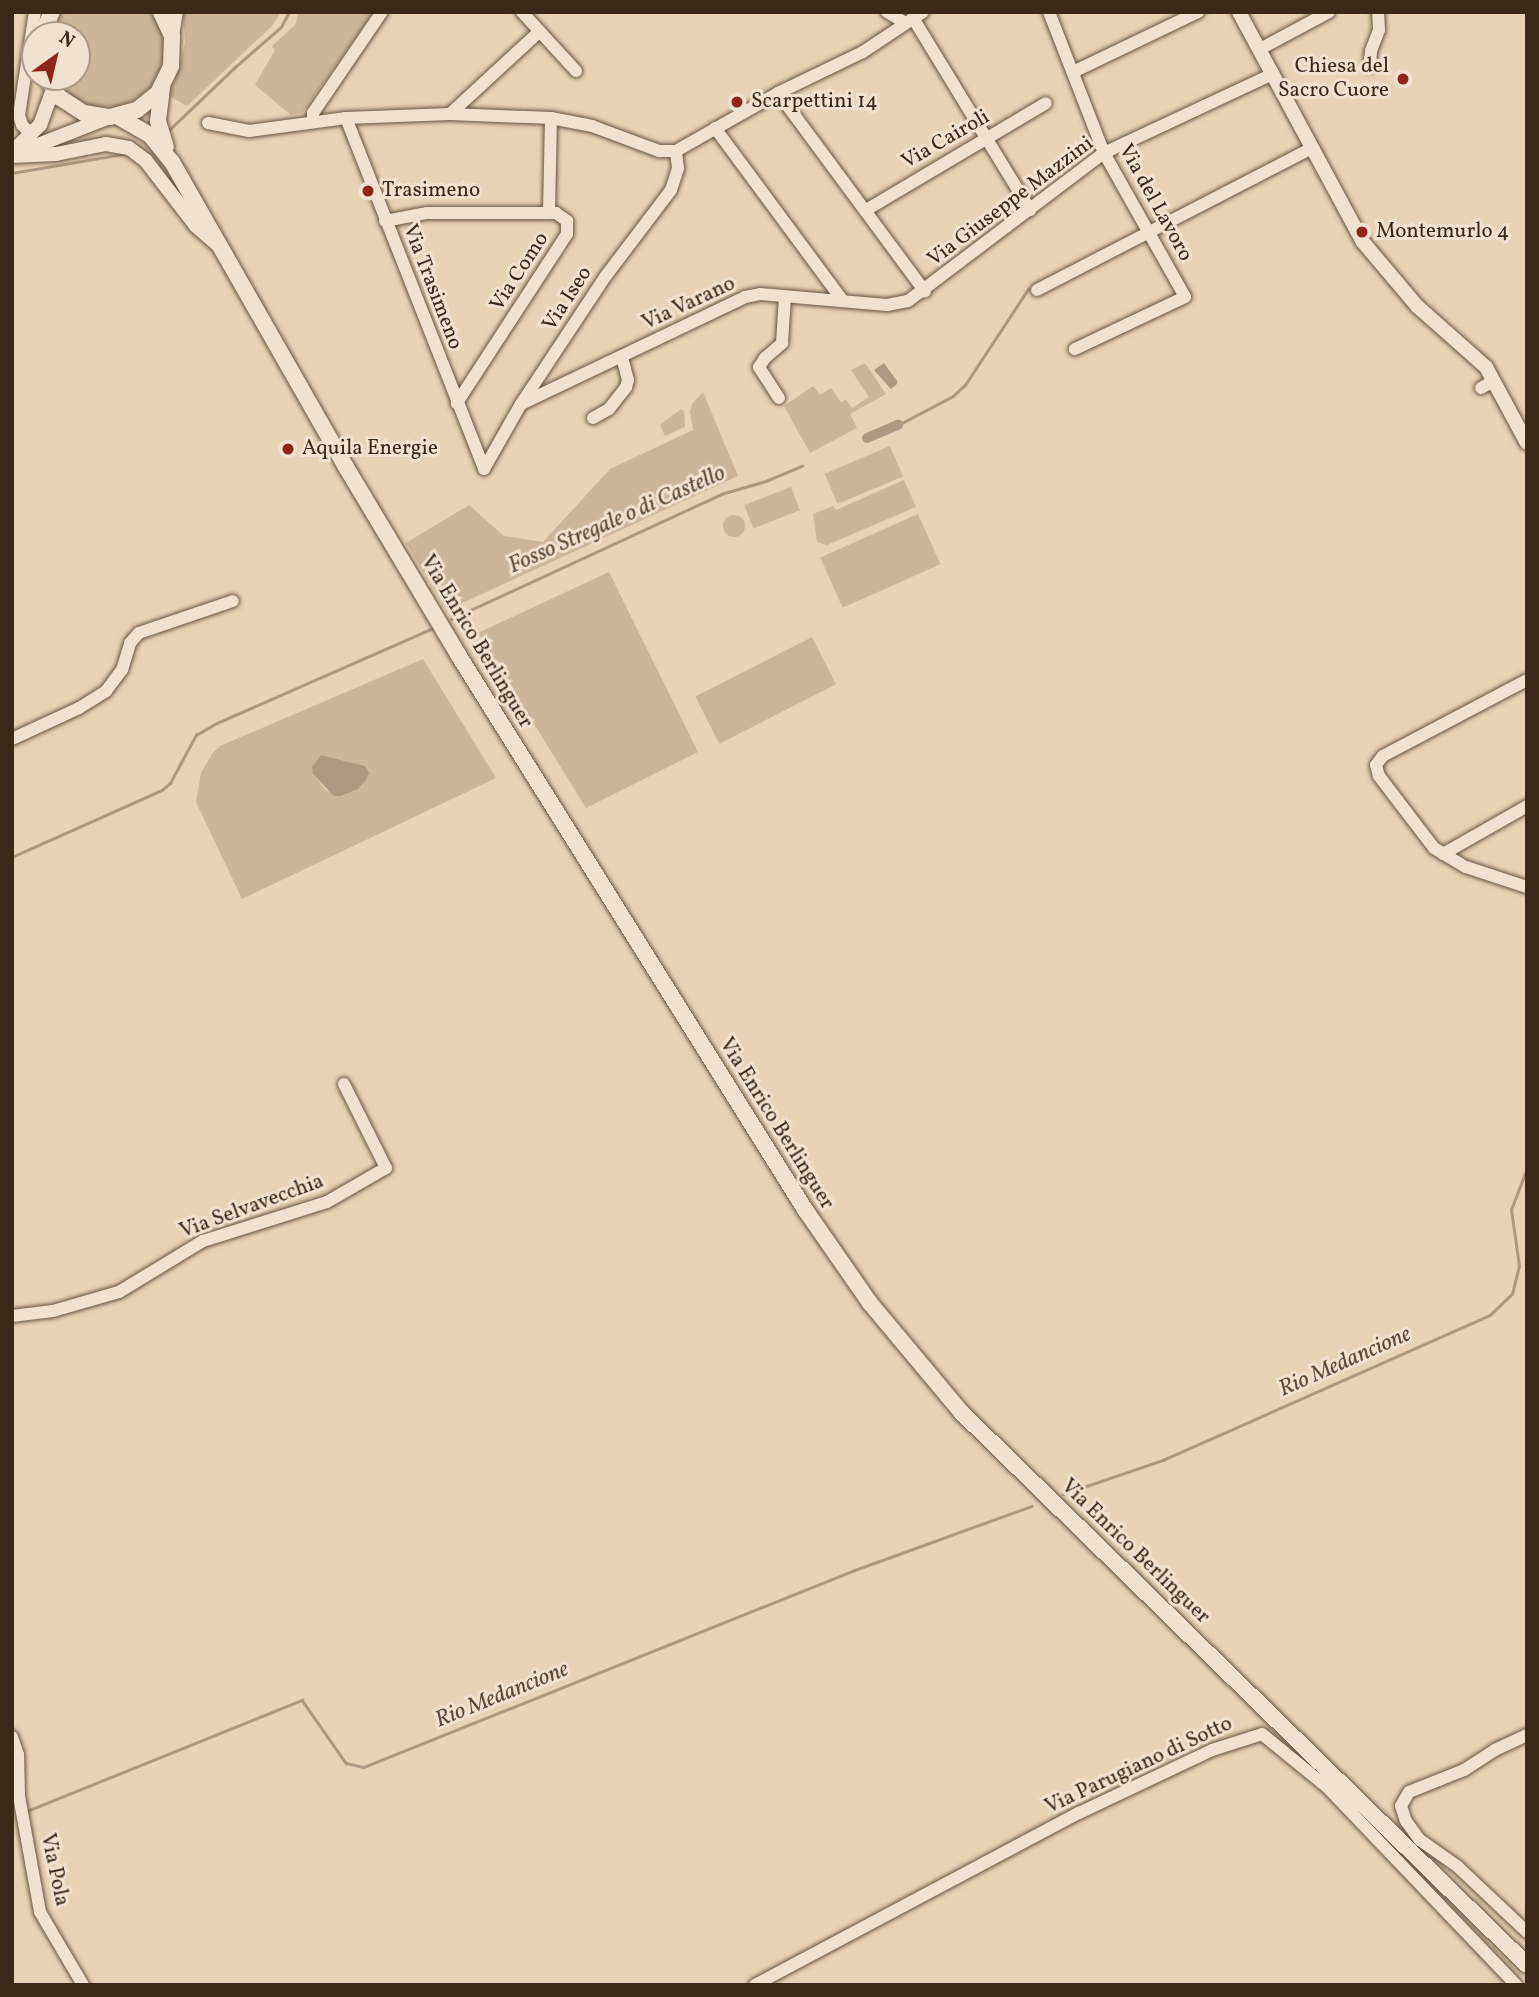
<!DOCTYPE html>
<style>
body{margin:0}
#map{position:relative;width:1539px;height:1997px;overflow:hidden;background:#e8d3b4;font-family:Vollkorn,serif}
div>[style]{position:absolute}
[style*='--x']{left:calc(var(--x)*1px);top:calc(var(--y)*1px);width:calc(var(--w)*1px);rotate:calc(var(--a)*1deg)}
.green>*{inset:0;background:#cbb699;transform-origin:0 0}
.round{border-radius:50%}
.water>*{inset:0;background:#ad997f}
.stream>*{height:2.5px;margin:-1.25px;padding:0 1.25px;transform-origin:1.25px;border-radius:1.25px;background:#ad997f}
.canal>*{height:10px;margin:-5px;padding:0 5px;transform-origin:5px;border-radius:5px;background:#ad997f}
.roads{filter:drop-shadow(0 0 2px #66543f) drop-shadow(0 0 2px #66543f)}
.minor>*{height:12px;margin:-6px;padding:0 6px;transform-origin:6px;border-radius:6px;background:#f0e2ce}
.tertiary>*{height:14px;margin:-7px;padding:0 7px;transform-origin:7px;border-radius:7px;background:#f0e2ce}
.secondary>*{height:16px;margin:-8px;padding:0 8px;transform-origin:8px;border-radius:8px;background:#f0e2ce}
.dots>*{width:19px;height:19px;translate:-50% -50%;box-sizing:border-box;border:4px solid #f0e2ce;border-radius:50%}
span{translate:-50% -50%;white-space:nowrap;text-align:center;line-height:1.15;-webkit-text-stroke:6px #f0e2ce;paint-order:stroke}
.poi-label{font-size:21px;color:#3b2918}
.right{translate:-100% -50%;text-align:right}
.left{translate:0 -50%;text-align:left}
.street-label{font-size:21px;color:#3b2918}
.water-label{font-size:23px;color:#5d4b37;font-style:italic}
.frame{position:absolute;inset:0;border:14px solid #3b2918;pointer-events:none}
.north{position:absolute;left:21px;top:21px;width:70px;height:70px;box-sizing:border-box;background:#f0e2ce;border:2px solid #a89885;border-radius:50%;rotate:34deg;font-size:19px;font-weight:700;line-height:28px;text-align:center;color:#3b2918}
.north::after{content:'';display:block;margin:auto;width:24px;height:32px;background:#8f2418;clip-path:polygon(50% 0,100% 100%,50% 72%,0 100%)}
</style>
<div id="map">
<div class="green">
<i style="clip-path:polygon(61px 12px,150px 12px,162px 33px,164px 53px,160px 72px,149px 89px,133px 101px,114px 107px,95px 107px,70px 96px,55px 77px,77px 77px,77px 35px,50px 35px)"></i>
<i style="clip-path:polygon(183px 12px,281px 12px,272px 26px,187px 106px,168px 95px,179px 69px,185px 43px)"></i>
<i style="clip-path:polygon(299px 12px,373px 12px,302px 113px,291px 115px,255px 85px,275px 50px,272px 46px,295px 25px)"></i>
<i style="clip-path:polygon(865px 363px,886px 394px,850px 414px,857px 428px,810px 453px,784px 406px,813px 386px,820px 395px,831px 388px,841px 402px,846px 400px,852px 408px,869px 397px,851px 370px)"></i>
<i style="clip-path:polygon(703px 392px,738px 476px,447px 610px,406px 543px,469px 505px,504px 536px,543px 542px,610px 469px,693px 430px,690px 412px,692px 404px)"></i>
<i style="clip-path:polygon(681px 409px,684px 411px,685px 427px,665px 436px,660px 425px)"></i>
<i style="left:890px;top:446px;width:33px;height:71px;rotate:67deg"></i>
<i style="clip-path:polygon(904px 480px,916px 507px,827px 545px,817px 542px,813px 514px,833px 506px,836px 510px)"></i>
<i style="left:791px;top:487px;width:25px;height:50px;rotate:69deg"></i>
<i style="left:918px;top:514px;width:55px;height:107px;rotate:66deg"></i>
<i class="round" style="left:723px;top:515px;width:22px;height:22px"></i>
<i style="clip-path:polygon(609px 572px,698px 752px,586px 808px,478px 633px)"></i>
<i style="left:812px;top:637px;width:53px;height:131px;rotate:63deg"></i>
<i style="clip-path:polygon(evenodd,423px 659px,496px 778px,242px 899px,196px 802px,201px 773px,212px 754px,220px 746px,423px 659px,321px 755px,364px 766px,358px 789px,341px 796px,326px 790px,313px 774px,321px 755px)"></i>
</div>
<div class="water">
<i style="clip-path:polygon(884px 363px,897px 381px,897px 384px,891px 389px,874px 370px)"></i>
<i style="clip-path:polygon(321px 755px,365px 766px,369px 773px,366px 780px,358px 789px,341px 796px,334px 796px,313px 774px,312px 767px)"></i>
</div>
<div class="stream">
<i style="--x:167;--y:132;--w:93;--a:-43.7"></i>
<i style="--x:234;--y:68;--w:62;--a:-41.1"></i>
<i style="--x:281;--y:27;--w:17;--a:-62"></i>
<i style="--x:12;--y:173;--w:113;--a:-9.7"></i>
<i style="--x:898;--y:425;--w:62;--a:-27.8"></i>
<i style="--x:953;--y:396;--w:16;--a:-43"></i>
<i style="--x:965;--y:385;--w:115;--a:-56.7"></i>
<i style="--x:451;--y:619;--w:298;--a:-24.8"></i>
<i style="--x:721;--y:494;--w:47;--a:-16.1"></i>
<i style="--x:766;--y:481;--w:39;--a:-23"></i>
<i style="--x:12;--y:857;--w:164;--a:-24.1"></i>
<i style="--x:162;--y:790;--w:11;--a:-41"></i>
<i style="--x:170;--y:783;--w:55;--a:-61.6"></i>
<i style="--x:196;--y:735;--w:24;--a:-30"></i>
<i style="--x:217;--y:723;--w:234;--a:-23.7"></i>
<i style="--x:1063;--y:1494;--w:106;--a:-18.8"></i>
<i style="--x:1163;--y:1460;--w:358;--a:-23.9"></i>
<i style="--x:1490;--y:1315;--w:30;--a:-44"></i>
<i style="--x:1512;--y:1294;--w:29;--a:-76"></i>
<i style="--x:1519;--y:1266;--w:57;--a:-98.1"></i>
<i style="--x:1511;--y:1210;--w:45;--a:-69.1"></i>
<i style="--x:27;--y:1811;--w:297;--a:-22"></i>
<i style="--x:302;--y:1700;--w:77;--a:55.1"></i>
<i style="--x:346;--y:1763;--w:18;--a:13"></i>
<i style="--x:364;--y:1767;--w:526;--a:-21.88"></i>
<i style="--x:852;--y:1571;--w:191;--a:-19.9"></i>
</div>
<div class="canal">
<i style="--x:867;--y:438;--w:34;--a:-23"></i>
</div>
<div class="roads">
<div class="minor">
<i style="--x:522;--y:12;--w:80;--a:47.5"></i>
<i style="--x:887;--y:12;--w:21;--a:31"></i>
<i style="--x:1049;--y:12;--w:151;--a:68.7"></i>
<i style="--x:1104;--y:153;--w:165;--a:60.6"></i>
<i style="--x:1185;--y:297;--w:122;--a:154.7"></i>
<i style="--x:913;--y:18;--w:225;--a:58.6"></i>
<i style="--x:1260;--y:49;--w:78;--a:-28.2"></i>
<i style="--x:1370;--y:66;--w:15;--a:-86"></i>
<i style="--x:1371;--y:51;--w:22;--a:-69"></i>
<i style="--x:1379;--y:30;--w:18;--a:-93"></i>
<i style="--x:1073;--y:72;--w:139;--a:-25.6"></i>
<i style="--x:778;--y:93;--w:247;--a:53.5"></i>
<i style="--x:450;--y:114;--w:122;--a:-42.7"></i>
<i style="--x:346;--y:118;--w:377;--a:68.5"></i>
<i style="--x:313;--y:121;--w:8;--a:-90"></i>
<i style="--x:313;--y:113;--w:122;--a:-55.7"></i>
<i style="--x:208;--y:123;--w:42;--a:11"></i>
<i style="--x:249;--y:131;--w:98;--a:-7.6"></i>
<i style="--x:346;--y:118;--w:104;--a:-2.2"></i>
<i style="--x:450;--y:114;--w:101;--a:2.3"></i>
<i style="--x:551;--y:118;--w:42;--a:11"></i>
<i style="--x:592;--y:126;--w:72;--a:20.5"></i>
<i style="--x:659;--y:151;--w:17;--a:0"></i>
<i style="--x:676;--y:151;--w:117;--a:-29.6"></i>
<i style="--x:778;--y:93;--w:94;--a:-25.8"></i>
<i style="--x:863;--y:52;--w:72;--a:-33.7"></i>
<i style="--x:715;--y:128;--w:215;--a:53.5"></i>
<i style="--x:32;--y:135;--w:14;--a:-135"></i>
<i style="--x:22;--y:125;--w:10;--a:-107"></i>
<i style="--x:19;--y:115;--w:104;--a:-81.2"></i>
<i style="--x:866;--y:210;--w:209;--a:-30.7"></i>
<i style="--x:549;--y:213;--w:95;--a:-88.8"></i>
<i style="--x:385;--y:221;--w:43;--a:-10.8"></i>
<i style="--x:427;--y:213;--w:129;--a:0"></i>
<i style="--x:556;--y:213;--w:14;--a:36"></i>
<i style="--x:567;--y:221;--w:13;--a:90"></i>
<i style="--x:567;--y:234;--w:202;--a:123.1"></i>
<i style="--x:1037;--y:290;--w:309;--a:-27.3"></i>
<i style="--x:1481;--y:388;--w:14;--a:-30"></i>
<i style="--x:779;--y:398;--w:37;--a:-123"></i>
<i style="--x:759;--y:367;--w:11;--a:-56"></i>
<i style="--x:765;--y:358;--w:23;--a:-41"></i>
<i style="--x:782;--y:343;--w:46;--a:-86.3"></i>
<i style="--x:521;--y:404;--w:248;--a:-25.5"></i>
<i style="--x:745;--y:297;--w:15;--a:-11"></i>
<i style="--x:760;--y:294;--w:127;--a:5"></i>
<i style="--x:887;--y:305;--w:21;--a:-11"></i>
<i style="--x:908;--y:301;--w:246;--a:-37.1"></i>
<i style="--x:1104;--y:153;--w:187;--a:-25.1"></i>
<i style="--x:593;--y:418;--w:18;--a:-29"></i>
<i style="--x:609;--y:409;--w:28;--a:-52"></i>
<i style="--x:626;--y:387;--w:7;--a:-74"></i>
<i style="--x:628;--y:380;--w:24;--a:-105"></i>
<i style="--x:484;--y:469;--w:75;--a:-60.4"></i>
<i style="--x:521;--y:404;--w:152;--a:-56.5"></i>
<i style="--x:605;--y:277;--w:109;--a:-52.8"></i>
<i style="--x:671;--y:190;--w:23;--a:-72"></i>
<i style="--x:678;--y:168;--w:17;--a:-97"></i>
<i style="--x:1527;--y:680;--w:163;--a:152.2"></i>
<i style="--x:1383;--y:756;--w:11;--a:128"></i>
<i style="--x:1376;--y:765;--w:11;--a:75"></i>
<i style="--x:1379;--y:776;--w:91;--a:52.6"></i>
<i style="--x:1434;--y:848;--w:37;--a:31"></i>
<i style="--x:1466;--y:867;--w:64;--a:18.2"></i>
<i style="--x:12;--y:739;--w:74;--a:-24.8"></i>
<i style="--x:79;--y:708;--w:32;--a:-32"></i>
<i style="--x:106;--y:691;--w:26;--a:-53"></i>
<i style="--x:122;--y:670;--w:28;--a:-73"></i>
<i style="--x:130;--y:643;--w:13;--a:-48"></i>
<i style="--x:139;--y:633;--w:99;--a:-18.8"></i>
<i style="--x:1443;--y:854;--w:97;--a:-29.7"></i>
<i style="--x:12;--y:1316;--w:41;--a:-7"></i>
<i style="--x:53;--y:1311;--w:69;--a:-16.1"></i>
<i style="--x:119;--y:1292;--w:98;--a:-31.3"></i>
<i style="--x:203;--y:1241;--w:130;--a:-17.5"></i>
<i style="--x:327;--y:1202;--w:68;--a:-30"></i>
<i style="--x:386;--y:1168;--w:94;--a:-116.6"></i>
<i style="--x:1527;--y:1735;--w:35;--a:155"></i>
<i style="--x:1495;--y:1750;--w:37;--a:147"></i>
<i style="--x:1464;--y:1770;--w:59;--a:158.2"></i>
<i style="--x:1409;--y:1792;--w:16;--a:120"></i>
<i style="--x:1401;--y:1806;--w:16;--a:72"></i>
<i style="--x:1406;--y:1821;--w:24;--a:54"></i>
<i style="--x:1420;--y:1840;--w:45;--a:35.1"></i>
<i style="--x:1457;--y:1866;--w:96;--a:43.3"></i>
<i style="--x:12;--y:1737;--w:18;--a:71"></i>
<i style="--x:18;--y:1754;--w:42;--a:88.6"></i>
<i style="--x:19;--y:1796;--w:118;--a:79.7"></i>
<i style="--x:40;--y:1912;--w:85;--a:59.5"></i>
<i style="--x:755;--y:1985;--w:367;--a:-28"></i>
<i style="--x:1079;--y:1813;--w:147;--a:-25.3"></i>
<i style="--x:1212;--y:1750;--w:52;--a:-17.7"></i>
<i style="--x:1262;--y:1734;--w:84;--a:39.2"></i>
<i style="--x:1327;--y:1787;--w:274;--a:46.3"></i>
</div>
<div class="tertiary">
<i style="--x:1239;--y:12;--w:261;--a:61.7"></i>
<i style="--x:1363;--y:242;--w:84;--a:49.8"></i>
<i style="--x:1417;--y:306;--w:92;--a:41.5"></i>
<i style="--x:1486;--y:367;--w:86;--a:61.7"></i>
<i style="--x:172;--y:36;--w:24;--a:-81"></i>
<i style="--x:13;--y:151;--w:37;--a:-44"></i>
<i style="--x:40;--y:125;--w:38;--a:-70"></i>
<i style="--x:20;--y:152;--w:97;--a:-21.3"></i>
<i style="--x:12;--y:156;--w:44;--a:-2.6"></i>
<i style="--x:56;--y:154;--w:51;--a:-11.3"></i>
<i style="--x:106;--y:144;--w:23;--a:10"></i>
<i style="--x:129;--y:148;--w:21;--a:37"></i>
<i style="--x:146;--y:161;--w:82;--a:52.4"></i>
<i style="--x:196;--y:226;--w:29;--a:41"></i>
</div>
<div class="secondary">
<i style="--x:42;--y:35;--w:25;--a:-67"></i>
<i style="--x:46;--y:77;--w:24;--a:57"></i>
<i style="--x:59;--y:97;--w:30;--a:33"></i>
<i style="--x:84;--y:113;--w:26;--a:9"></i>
<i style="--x:110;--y:117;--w:28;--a:-15"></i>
<i style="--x:137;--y:110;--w:27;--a:-39"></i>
<i style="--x:158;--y:93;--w:30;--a:-64"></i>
<i style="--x:171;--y:66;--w:30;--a:-88"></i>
<i style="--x:172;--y:36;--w:26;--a:-115"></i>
<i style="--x:162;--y:88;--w:33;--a:97"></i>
<i style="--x:158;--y:121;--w:27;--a:73"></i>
<i style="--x:117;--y:116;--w:38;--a:30"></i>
<i style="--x:150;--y:135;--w:35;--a:51"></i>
<i style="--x:172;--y:162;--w:351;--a:60.3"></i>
<i style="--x:346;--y:467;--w:220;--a:59.1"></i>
<i style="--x:459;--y:656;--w:655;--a:57.99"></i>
<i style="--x:806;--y:1211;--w:112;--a:55.2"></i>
<i style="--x:870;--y:1303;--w:142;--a:50.1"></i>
<i style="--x:961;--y:1412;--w:791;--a:44.33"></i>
</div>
</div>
<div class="dots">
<i style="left:1403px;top:79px;background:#8f2418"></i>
<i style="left:737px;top:102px;background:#8f2418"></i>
<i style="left:368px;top:191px;background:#8f2418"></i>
<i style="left:1362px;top:232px;background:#8f2418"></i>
<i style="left:288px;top:449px;background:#8f2418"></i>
</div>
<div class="poi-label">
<span class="right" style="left:1389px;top:79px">Chiesa del<br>Sacro Cuore</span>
<span class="left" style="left:751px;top:102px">Scarpettini 14</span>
<span class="left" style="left:382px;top:191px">Trasimeno</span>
<span class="left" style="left:1376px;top:232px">Montemurlo 4</span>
<span class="left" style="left:302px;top:449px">Aquila Energie</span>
</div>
<div class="street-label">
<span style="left:946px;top:140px;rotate:-30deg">Via Cairoli</span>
<span style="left:1011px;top:202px;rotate:-37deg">Via Giuseppe Mazzini</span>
<span style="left:1155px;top:203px;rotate:61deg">Via del Lavoro</span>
<span style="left:520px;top:272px;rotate:-57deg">Via Como</span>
<span style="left:432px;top:287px;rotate:69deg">Via Trasimeno</span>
<span style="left:568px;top:299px;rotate:-57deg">Via Iseo</span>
<span style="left:689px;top:304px;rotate:-25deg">Via Varano</span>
<span style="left:476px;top:642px;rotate:59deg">Via Enrico Berlinguer</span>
<span style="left:776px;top:1124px;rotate:58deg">Via Enrico Berlinguer</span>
<span style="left:252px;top:1207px;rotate:-20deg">Via Selvavecchia</span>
<span style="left:1135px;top:1552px;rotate:44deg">Via Enrico Berlinguer</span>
<span style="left:1139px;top:1766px;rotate:-25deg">Via Parugiano di Sotto</span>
<span style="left:54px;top:1870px;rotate:78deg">Via Pola</span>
</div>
<div class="water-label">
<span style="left:617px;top:520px;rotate:-24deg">Fosso Stregale o di Castello</span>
<span style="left:1345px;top:1362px;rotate:-24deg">Rio Medancione</span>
<span style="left:502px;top:1695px;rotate:-22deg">Rio Medancione</span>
</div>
<div class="frame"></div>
<div class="north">N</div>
</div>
